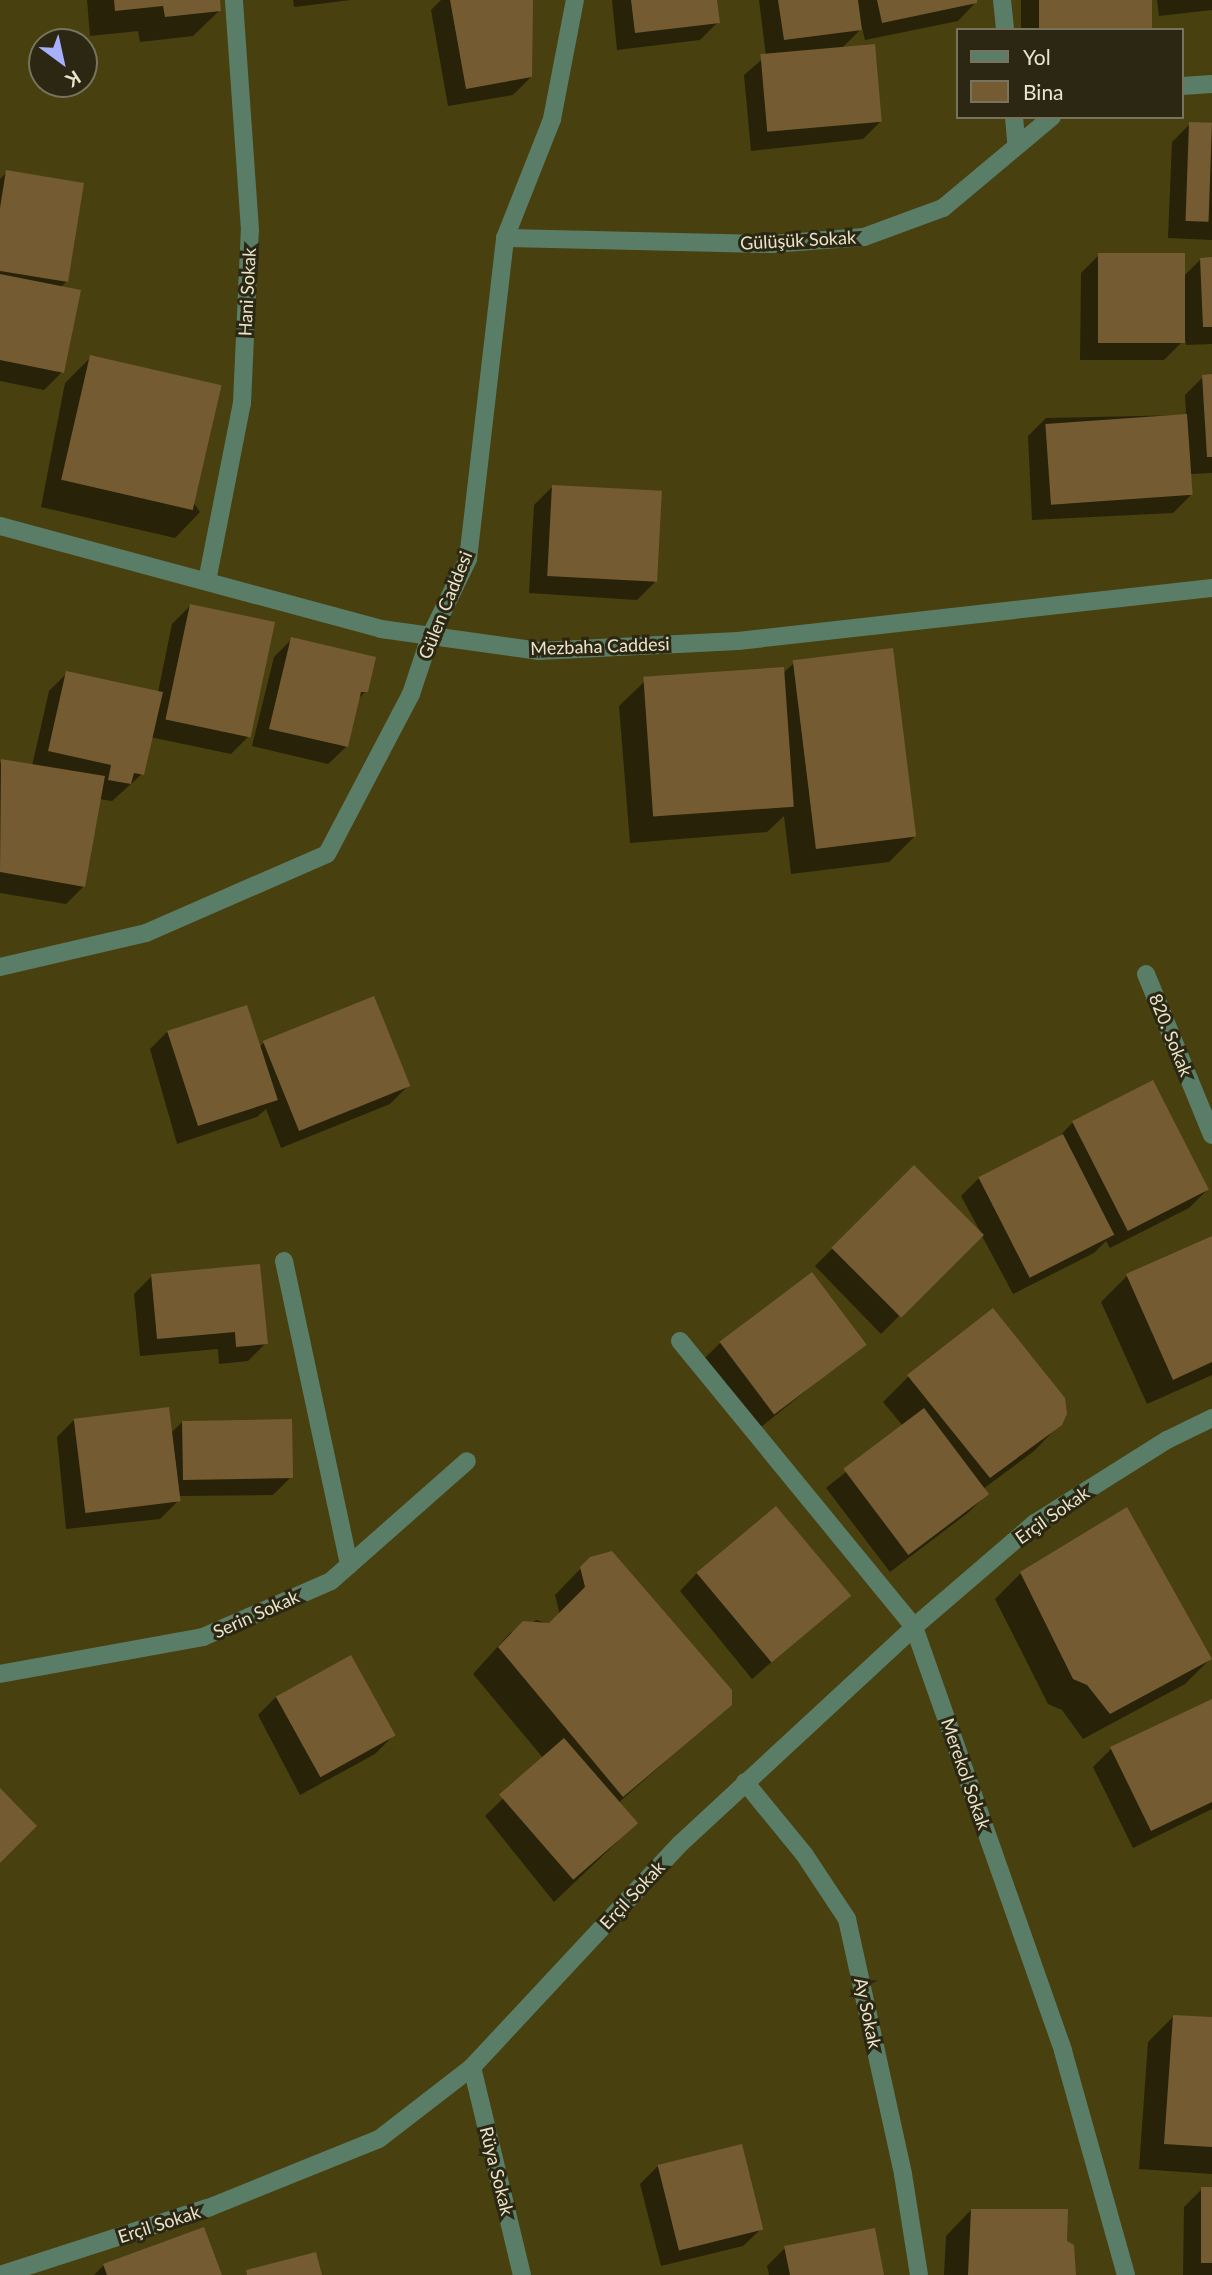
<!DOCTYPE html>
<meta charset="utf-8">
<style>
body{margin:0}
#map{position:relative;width:1212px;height:2275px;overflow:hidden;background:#49400f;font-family:Lato,sans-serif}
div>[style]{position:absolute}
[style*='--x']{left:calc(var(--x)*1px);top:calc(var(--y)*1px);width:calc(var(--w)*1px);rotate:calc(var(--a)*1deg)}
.shadow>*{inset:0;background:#0007;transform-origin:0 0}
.building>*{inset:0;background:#745b31;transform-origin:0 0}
.minor>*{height:18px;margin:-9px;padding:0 9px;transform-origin:9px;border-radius:9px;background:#5a7d68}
span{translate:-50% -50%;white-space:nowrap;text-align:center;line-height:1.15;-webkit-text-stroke:6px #2b2713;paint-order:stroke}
.street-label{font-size:18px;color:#e9e4cb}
.legend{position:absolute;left:956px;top:28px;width:228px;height:91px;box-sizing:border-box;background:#2b2713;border:2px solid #77735d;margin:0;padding:9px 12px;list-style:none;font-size:21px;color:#e9e4cb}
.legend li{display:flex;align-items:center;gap:14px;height:35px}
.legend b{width:35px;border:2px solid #77735d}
.north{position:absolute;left:28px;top:28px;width:70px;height:70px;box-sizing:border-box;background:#2b2713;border:2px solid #77735d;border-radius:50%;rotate:147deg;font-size:19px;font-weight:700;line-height:28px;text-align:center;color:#e9e4cb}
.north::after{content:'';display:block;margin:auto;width:24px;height:32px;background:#a8b0fc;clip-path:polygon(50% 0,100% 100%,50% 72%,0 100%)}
</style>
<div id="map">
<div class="shadow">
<i style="clip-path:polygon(87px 0,218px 0,219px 11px,193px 36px,140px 42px,138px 31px,90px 36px)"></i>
<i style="clip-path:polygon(293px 0,351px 0,294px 7px)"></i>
<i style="clip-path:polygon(441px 0,531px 0,531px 77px,513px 95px,448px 106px,431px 10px)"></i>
<i style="clip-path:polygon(612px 0,715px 0,718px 22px,700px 40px,617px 50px)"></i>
<i style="clip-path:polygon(759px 0,975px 0,975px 3px,958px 21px,865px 40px,862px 28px,841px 49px,881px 121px,863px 139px,751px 151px,744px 75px,766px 56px)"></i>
<i style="left:1021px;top:0;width:129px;height:30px"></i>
<i style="clip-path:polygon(1157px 0,1212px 0,1212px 10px,1159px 16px)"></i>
<i style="clip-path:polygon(1190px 124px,1212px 124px,1212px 240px,1168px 238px,1172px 142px)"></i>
<i style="clip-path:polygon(7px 172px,67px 281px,60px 288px,62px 372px,44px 390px,0 381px,0 179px)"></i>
<i style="clip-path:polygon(1099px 255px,1183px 277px,1201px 259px,1212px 259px,1212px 344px,1186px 345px,1185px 339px,1164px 360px,1080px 360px,1081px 273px)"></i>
<i style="clip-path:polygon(91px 357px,200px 512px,175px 538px,41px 507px,65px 383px)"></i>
<i style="clip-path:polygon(1212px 376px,1212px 473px,1190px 474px,1191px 495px,1173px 513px,1032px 520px,1028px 436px,1046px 418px,1186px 415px,1185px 395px,1203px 377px)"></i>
<i style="clip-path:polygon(552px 487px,655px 582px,637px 600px,529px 593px,534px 505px)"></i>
<i style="clip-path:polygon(190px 606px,249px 736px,231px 754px,150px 737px,142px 774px,112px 801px,99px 799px,84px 886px,66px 904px,0 893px,0 763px,32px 766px,49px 691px,67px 673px,158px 692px,172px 624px)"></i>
<i style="clip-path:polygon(292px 639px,366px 691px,357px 700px,346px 747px,328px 764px,252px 746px,274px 657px)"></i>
<i style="clip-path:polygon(794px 663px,915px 836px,889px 862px,791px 874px,784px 816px,767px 832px,630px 843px,619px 706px,645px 681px,782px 674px)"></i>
<i style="clip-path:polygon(168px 1031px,259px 1048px,264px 1042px,408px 1086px,390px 1104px,281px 1148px,266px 1109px,257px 1117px,177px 1144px,150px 1049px)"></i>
<i style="clip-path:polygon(1073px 1122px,1207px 1190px,1189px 1208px,1110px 1248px,1106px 1241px,1094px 1253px,1013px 1294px,981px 1234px,881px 1334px,815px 1266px,914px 1167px,981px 1233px,961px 1196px,979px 1178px,1056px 1140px)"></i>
<i style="clip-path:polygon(1212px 1238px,1212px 1375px,1147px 1404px,1101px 1302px,1127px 1276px)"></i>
<i style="clip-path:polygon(152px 1276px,266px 1343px,248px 1361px,219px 1364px,218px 1349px,140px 1356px,134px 1294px)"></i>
<i style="clip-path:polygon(720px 1343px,864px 1344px,756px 1431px,702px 1361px)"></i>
<i style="clip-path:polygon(909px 1376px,1060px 1424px,1034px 1451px,983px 1489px,987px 1494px,969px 1512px,890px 1572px,826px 1488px,903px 1426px,883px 1402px)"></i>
<i style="clip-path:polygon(75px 1419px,170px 1434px,182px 1422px,291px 1477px,273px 1495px,177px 1496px,178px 1501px,160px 1519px,66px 1529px,57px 1437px)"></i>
<i style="clip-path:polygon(591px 1558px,730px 1705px,618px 1803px,618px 1841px,554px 1902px,485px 1816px,544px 1759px,473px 1674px,510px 1633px,537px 1620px,550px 1625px,560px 1615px,555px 1595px)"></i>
<i style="clip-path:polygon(697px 1573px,848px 1596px,752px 1679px,680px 1591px)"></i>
<i style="clip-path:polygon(1021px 1573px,1210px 1659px,1185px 1684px,1083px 1739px,1062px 1710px,1048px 1704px,995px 1599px)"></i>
<i style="clip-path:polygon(276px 1697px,393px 1736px,375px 1754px,300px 1795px,258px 1715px)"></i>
<i style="clip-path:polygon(1212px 1701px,1212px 1809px,1133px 1848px,1093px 1767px,1111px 1749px)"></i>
<i style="clip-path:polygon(1174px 2016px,1212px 2019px,1212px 2174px,1139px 2169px,1148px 2042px)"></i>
<i style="clip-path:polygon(658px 2166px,761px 2229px,743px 2246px,661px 2266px,640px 2184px)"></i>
<i style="clip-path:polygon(1202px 2189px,1212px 2189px,1212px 2275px,1183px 2275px,1184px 2207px)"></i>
<i style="clip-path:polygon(971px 2210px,1065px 2242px,1074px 2275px,944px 2275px,946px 2236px)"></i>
<i style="clip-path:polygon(785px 2248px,883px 2275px,769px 2275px,767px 2266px)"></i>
<i style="clip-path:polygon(104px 2265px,220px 2275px,94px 2275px)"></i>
</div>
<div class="building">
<i style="clip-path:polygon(114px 0,220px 0,221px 11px,165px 17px,163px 6px,115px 11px)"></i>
<i style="clip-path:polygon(450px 0,533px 0,532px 77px,466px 89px)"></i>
<i style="clip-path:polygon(631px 0,717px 0,720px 23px,635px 33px)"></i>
<i style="clip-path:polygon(778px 0,858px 0,862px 30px,784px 40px)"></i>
<i style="clip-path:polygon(877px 0,977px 0,977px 3px,882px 23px)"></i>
<i style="left:1039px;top:0;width:113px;height:30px"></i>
<i style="left:875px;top:44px;width:78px;height:115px;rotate:85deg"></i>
<i style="left:1189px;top:122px;width:23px;height:99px;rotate:2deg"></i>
<i style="clip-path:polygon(6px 170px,84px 183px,68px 282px,0 271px,0 208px)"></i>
<i style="left:1098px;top:253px;width:87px;height:90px"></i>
<i style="clip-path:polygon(1212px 257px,1212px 327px,1203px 327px,1200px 258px)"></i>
<i style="clip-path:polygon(0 274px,81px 290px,64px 373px,0 360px)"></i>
<i style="left:90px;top:355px;width:135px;height:128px;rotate:13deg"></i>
<i style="clip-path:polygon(1212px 374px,1212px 457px,1207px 457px,1202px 375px)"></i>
<i style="left:1187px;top:414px;width:81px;height:142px;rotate:86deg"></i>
<i style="left:552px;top:485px;width:110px;height:91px;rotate:3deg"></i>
<i style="left:190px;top:604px;width:87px;height:118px;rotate:12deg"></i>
<i style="clip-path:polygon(291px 637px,376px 657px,368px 692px,361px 692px,348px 747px,269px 729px)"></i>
<i style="left:893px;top:648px;width:190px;height:101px;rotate:83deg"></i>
<i style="left:784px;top:667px;width:140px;height:141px;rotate:86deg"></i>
<i style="clip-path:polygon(66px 671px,163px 692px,144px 775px,134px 773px,131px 784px,108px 780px,111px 765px,48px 751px)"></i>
<i style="clip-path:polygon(1px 759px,105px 776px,85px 887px,0 872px)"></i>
<i style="left:374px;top:996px;width:97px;height:120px;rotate:68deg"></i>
<i style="left:247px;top:1005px;width:100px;height:84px;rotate:72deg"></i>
<i style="left:1153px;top:1080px;width:123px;height:91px;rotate:63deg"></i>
<i style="left:1063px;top:1134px;width:113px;height:95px;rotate:63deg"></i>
<i style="left:914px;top:1165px;width:99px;height:117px;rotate:45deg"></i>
<i style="clip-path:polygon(1212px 1236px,1212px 1362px,1173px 1380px,1126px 1274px)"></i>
<i style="clip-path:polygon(260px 1264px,268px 1344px,236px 1347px,235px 1332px,157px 1339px,151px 1274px)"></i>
<i style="left:812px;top:1272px;width:91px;height:116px;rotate:53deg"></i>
<i style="clip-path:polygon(993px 1308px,1065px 1398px,1067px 1414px,1062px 1425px,990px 1478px,907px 1375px)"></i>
<i style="left:169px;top:1407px;width:95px;height:96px;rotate:83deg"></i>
<i style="left:924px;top:1408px;width:108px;height:101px;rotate:53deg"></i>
<i style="left:292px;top:1419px;width:59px;height:110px;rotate:89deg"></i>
<i style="left:776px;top:1506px;width:117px;height:104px;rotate:50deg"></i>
<i style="clip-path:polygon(1127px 1507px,1212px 1659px,1110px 1714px,1087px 1685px,1073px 1679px,1020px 1572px)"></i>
<i style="clip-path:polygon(612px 1551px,732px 1690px,732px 1705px,623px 1797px,498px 1647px,523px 1621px,549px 1623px,585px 1587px,580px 1567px,590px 1557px)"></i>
<i style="left:351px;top:1655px;width:92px;height:86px;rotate:61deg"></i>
<i style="clip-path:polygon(1212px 1699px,1212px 1802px,1151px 1831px,1110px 1747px)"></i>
<i style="left:564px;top:1738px;width:113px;height:86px;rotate:49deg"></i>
<i style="clip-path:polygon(0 1788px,37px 1826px,0 1863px)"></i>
<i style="clip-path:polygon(1173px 2015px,1212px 2017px,1212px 2147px,1164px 2144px)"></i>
<i style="left:742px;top:2144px;width:88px;height:87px;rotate:76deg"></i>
<i style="left:1201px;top:2187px;width:11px;height:76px"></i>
<i style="clip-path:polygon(971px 2209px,1068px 2209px,1067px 2241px,1074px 2245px,1076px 2275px,968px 2275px)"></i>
<i style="clip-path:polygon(204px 2227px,222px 2275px,107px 2275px,103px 2264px)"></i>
<i style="clip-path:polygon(875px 2228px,884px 2275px,790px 2275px,784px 2246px)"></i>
<i style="clip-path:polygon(316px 2252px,322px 2275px,247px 2275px,246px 2270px)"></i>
</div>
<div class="minor">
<i style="--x:1002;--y:0;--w:30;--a:84"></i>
<i style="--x:1182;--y:86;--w:30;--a:-4"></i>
<i style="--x:1014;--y:117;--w:25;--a:85"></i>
<i style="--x:505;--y:238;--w:267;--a:1.3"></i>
<i style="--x:772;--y:244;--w:92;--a:-4.4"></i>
<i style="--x:864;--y:237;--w:84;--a:-20.2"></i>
<i style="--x:943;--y:208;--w:142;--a:-39.9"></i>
<i style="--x:0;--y:526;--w:395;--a:15.1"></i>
<i style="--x:381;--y:629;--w:160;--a:7.9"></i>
<i style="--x:539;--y:651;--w:199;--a:-2.9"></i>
<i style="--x:738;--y:641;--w:477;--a:-6.4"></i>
<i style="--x:207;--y:581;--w:181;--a:-78.9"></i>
<i style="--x:242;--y:403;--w:173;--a:-87.4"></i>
<i style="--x:250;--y:230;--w:231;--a:-94"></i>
<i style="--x:0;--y:967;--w:150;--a:-13.1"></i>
<i style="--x:146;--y:933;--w:197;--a:-23.6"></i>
<i style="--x:327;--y:854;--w:181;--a:-62.3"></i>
<i style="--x:411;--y:694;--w:60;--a:-71.6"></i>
<i style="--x:430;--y:637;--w:87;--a:-64"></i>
<i style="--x:468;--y:559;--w:323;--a:-83.4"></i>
<i style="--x:505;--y:238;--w:128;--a:-68.4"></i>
<i style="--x:552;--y:119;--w:121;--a:-79.1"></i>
<i style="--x:1146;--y:974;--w:174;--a:67.7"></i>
<i style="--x:284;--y:1261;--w:311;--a:77.9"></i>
<i style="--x:680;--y:1341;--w:370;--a:50.7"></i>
<i style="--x:914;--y:1627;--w:449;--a:70.6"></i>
<i style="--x:1063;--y:2051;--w:233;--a:74.3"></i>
<i style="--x:0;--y:1674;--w:206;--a:-10.3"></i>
<i style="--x:203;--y:1637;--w:140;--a:-23.6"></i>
<i style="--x:331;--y:1581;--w:181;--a:-41.4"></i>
<i style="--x:745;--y:1782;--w:93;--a:50.7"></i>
<i style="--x:804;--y:1854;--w:78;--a:56.5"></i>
<i style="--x:847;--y:1919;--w:261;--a:77.6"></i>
<i style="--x:903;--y:2174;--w:102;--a:81"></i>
<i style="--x:472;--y:2067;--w:214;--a:76.5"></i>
<i style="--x:0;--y:2275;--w:219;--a:-17.9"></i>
<i style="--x:208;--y:2208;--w:184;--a:-22"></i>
<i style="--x:379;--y:2139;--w:118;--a:-37.7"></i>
<i style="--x:472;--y:2067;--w:305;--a:-47"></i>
<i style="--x:680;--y:1844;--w:319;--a:-42.8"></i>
<i style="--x:914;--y:1627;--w:160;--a:-40.7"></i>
<i style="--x:1035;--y:1523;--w:156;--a:-32.2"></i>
<i style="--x:1167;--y:1440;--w:50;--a:-26.1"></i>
</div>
<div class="street-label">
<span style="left:798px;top:240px;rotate:-3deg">Gülüşük Sokak</span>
<span style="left:247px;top:292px;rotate:-87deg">Hani Sokak</span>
<span style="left:445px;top:605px;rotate:-68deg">Gülen Caddesi</span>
<span style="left:600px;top:646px;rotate:-2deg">Mezbaha Caddesi</span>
<span style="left:1171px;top:1035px;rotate:68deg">820. Sokak</span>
<span style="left:1052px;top:1515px;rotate:-35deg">Erçil Sokak</span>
<span style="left:256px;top:1614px;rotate:-24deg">Serin Sokak</span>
<span style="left:966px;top:1774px;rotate:71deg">Merekol Sokak</span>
<span style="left:632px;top:1895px;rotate:-47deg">Erçil Sokak</span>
<span style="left:868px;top:2013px;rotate:78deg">Ay Sokak</span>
<span style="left:497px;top:2171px;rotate:76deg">Rüya Sokak</span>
<span style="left:159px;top:2224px;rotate:-18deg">Erçil Sokak</span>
</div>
<ul class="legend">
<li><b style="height:9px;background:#5a7d68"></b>Yol</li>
<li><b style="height:19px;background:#745b31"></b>Bina</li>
</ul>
<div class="north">K</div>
</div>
